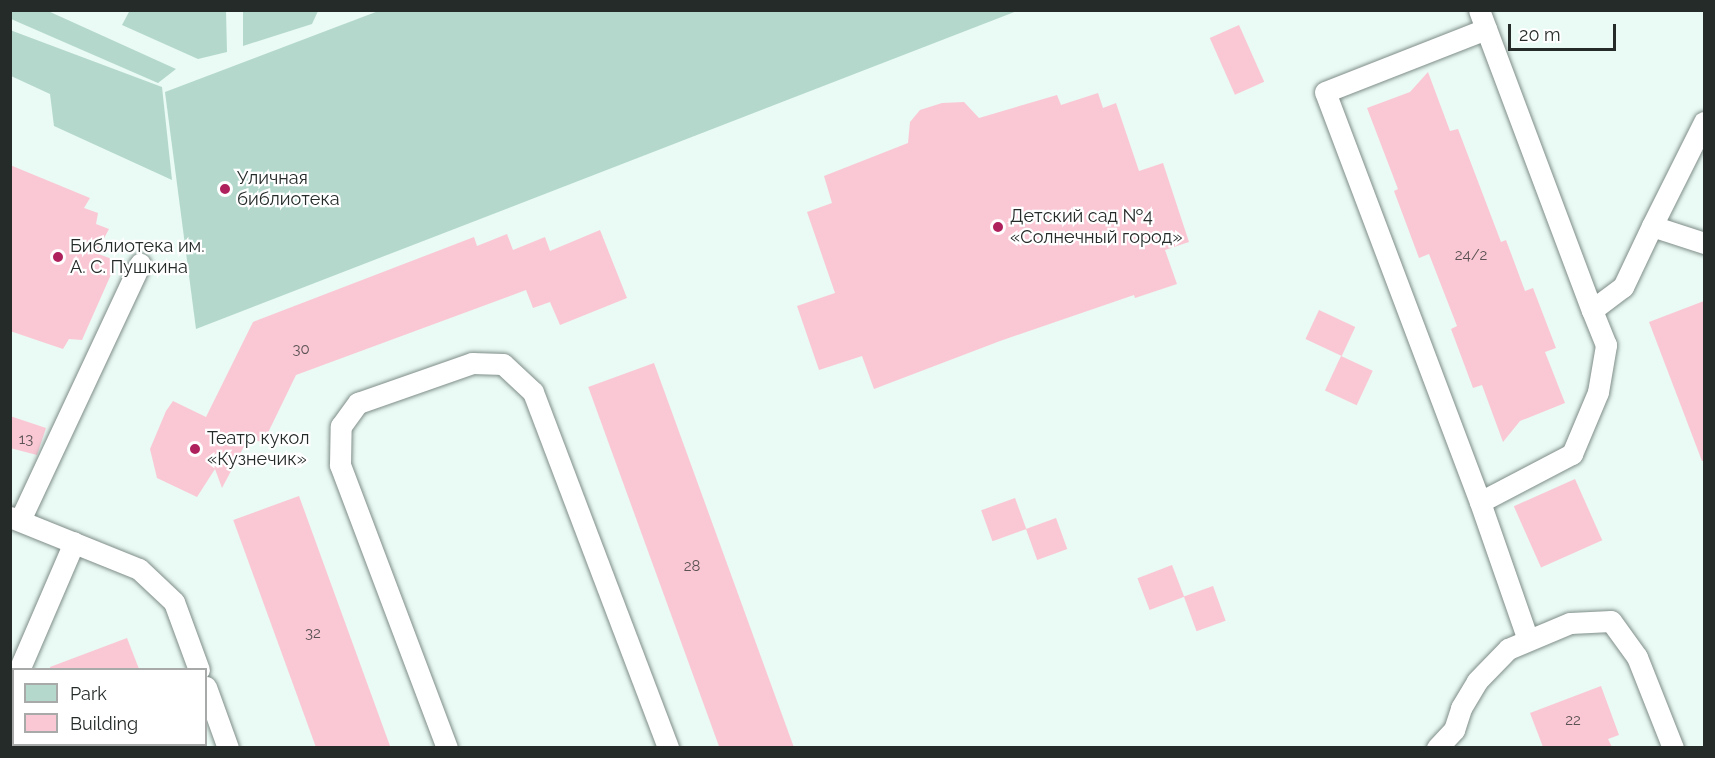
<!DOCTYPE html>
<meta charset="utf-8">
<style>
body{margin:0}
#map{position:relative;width:1715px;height:758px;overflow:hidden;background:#eafaf4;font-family:Raleway,sans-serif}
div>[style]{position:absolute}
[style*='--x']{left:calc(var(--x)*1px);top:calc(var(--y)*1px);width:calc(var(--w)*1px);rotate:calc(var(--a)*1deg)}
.green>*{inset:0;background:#b4d9cc}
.building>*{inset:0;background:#fac8d5;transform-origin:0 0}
.roads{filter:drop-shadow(0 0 2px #7f8d88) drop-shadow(0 0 2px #7f8d88)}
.service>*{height:21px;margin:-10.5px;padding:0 10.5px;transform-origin:10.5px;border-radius:10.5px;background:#fff}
.dots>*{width:16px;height:16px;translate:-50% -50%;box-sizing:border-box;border:3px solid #fff;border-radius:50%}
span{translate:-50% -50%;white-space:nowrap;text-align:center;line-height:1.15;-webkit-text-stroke:4.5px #fff;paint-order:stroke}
.number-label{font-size:15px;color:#5a5254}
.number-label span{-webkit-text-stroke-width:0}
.poi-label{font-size:18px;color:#252b29}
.left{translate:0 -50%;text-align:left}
.frame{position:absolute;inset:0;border:12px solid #252b29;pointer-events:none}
.legend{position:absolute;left:12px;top:668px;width:195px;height:78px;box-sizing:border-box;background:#fff;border:2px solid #a8aaa9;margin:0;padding:8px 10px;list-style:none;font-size:18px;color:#252b29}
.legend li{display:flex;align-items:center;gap:12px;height:30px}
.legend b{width:30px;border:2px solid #a8aaa9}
.scale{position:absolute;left:1508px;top:24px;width:108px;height:27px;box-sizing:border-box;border:3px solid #252b29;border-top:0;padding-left:8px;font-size:18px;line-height:21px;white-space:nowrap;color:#252b29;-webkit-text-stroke:4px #fff;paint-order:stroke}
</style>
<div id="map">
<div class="green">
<i style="clip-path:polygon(11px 10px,48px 11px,176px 69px,158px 83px,11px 19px)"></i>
<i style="clip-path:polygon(130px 10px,226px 11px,227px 52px,198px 59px,122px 25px)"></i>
<i style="clip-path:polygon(381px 10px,1017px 10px,1017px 11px,196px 329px,165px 92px)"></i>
<i style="clip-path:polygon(243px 11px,243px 10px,318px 11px,312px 24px,243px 46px)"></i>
<i style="clip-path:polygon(10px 30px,162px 87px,172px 180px,54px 126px,50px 94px,11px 76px)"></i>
</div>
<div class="building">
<i style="left:1239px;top:25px;width:62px;height:32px;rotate:66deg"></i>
<i style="clip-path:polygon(1428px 72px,1450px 131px,1458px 129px,1501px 242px,1506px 240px,1525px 291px,1533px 288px,1556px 348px,1545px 352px,1565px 403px,1520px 421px,1503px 442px,1482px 385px,1473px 388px,1451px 329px,1457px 326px,1429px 254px,1419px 258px,1394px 191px,1398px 189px,1367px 108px,1410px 92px)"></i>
<i style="clip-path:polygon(1098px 93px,1103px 108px,1116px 103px,1139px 171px,1163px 163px,1189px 242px,1165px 250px,1177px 284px,1135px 298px,1134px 295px,1000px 341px,874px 389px,862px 356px,819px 370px,797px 306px,835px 293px,807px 212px,832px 203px,824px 176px,908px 143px,910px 122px,920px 110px,942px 103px,964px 102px,979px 118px,1057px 95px,1061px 105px)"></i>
<i style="clip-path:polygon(10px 165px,90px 198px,84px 208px,98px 213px,96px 224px,109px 229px,96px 253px,117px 261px,82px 340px,69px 339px,63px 349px,10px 331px)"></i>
<i style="clip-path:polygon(600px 230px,627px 298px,560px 325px,550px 302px,533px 308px,526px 290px,296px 375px,263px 443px,249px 437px,222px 488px,215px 469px,197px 497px,157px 478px,150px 449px,166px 411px,173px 401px,206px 417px,253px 322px,474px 237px,477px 246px,507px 234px,513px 250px,545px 237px,550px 251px)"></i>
<i style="clip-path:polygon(1704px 301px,1704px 461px,1702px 461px,1649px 322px)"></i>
<i style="left:1319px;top:310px;width:40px;height:32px;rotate:25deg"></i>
<i style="left:1341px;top:356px;width:35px;height:38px;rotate:25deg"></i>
<i style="left:654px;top:363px;width:409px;height:70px;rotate:70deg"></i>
<i style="clip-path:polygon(10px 416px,46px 428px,37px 455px,10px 448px)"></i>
<i style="left:1575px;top:479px;width:67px;height:67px;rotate:66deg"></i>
<i style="left:299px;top:496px;width:268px;height:70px;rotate:70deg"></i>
<i style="left:1015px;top:498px;width:33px;height:36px;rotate:70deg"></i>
<i style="left:1056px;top:518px;width:33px;height:32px;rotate:70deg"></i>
<i style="left:1172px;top:565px;width:34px;height:37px;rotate:69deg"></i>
<i style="left:1213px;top:586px;width:37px;height:31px;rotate:70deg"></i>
<i style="clip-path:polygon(127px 638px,139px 669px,50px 669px,50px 667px)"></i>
<i style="clip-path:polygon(1601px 686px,1619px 735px,1608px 739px,1612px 747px,1543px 747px,1530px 713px)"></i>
</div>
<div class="roads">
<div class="service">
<i style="--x:1479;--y:10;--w:321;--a:69.4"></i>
<i style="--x:1592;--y:310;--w:39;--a:-37"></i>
<i style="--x:1623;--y:287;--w:68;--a:-64.6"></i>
<i style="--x:1704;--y:122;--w:116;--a:116.6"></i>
<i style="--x:1652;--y:226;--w:55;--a:18.1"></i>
<i style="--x:1480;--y:502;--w:438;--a:-110.7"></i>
<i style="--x:1325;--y:92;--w:173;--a:-21.4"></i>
<i style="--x:10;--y:517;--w:139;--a:22"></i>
<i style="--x:139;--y:569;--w:48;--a:43.3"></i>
<i style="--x:174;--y:602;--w:72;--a:69.8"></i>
<i style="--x:20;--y:520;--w:283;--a:-64.9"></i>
<i style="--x:1528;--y:640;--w:146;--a:-109.2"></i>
<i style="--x:1480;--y:502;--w:104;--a:-27.6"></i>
<i style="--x:1572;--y:454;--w:67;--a:-67.2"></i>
<i style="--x:1598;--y:392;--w:48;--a:-80.3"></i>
<i style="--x:1606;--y:345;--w:38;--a:-112"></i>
<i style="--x:19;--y:670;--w:139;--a:-66.7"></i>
<i style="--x:206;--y:687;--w:65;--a:70.2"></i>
<i style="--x:10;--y:690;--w:8;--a:-60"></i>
<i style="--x:447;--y:748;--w:303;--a:-110.7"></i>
<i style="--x:340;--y:465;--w:39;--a:-89"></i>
<i style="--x:341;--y:426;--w:29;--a:-54"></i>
<i style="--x:358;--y:403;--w:121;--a:-19.3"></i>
<i style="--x:472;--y:363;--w:31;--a:2"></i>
<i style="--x:503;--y:364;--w:41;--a:43"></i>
<i style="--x:533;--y:392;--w:381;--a:69.2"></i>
<i style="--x:1437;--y:748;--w:25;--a:-47"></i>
<i style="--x:1454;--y:730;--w:23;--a:-72"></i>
<i style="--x:1461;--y:708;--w:31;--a:-59"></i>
<i style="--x:1477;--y:681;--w:45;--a:-45.9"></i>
<i style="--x:1508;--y:649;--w:67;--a:-22.8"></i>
<i style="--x:1570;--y:623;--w:41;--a:-2.8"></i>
<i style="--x:1611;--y:621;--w:44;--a:54.2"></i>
<i style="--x:1637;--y:657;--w:98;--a:68.4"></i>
</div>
</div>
<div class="dots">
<i style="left:225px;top:189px;background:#ae215d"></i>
<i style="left:998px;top:227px;background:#ae215d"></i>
<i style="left:58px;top:257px;background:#ae215d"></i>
<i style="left:195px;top:449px;background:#ae215d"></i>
</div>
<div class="number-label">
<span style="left:1471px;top:256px">24/2</span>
<span style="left:301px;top:350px">30</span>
<span style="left:26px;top:440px">13</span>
<span style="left:692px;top:567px">28</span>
<span style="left:313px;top:634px">32</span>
<span style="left:1573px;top:721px">22</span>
</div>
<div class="poi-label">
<span class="left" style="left:237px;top:189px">Уличная<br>библиотека</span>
<span class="left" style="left:1010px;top:227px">Детский сад №4<br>«Солнечный город»</span>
<span class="left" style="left:70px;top:257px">Библиотека им.<br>А. С. Пушкина</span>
<span class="left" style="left:207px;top:449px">Театр кукол<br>«Кузнечик»</span>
</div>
<div class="frame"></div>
<ul class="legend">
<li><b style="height:16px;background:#b4d9cc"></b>Park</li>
<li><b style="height:16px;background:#fac8d5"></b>Building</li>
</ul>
<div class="scale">20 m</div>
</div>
